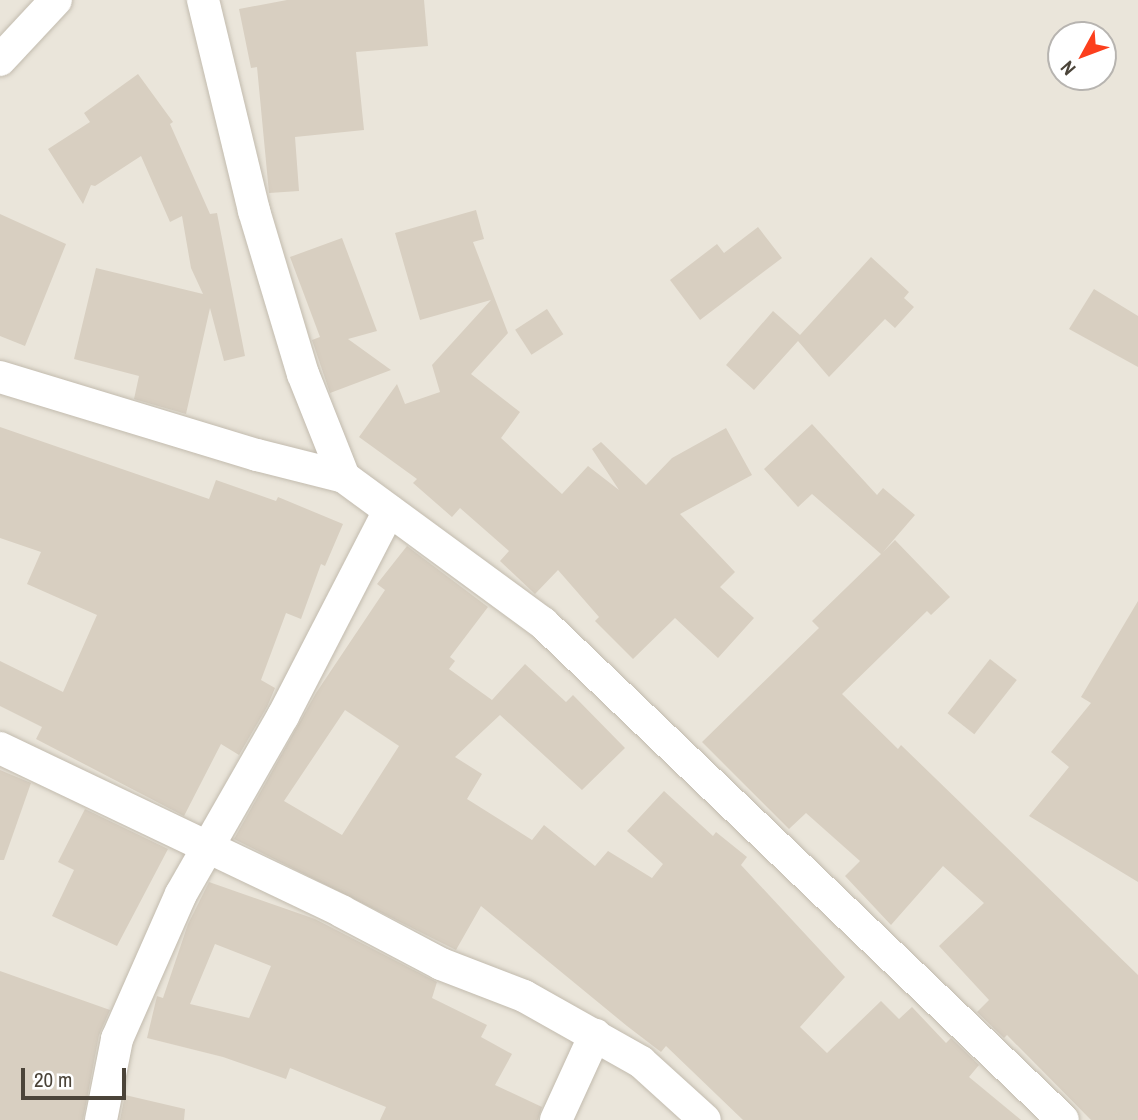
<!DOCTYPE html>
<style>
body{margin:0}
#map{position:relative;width:1138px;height:1120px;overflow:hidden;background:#f6f3ec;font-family:"Archivo Narrow",sans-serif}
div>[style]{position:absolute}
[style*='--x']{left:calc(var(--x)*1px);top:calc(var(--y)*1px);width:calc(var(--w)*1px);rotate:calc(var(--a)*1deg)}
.residential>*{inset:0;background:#eae5da}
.building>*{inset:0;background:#d8cfc1;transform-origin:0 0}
.roads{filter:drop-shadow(0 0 2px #c2bbae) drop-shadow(0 0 2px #c2bbae)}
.minor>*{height:32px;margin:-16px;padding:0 16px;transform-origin:16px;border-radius:16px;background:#fff}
span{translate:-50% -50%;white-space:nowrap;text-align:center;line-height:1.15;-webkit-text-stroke:7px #fff;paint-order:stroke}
.north{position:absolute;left:1047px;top:21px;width:70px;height:70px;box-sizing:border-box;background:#fff;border:2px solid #b7b4b0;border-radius:50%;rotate:229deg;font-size:19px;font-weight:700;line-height:28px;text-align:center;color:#4b4439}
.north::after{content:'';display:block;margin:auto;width:24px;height:32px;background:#fc3f1d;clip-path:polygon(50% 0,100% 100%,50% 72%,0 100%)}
.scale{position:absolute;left:21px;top:1068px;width:105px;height:32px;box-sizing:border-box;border:4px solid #4b4439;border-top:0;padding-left:9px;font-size:21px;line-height:24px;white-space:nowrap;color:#4b4439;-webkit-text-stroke:5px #fff;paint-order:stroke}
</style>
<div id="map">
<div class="residential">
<i style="clip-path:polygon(evenodd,0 0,1138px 0,1138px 1120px,0 1120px,0 0,1061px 35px,1103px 35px,1103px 77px,1061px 77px,1061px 35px)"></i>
</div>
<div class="building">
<i style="clip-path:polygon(287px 0,424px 0,428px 46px,356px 52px,364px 130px,295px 137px,299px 191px,269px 193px,257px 67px,251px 68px,239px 9px)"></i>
<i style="clip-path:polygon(138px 74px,173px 122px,170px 124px,210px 214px,217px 213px,245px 356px,224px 361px,210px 308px,186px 414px,134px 399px,139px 376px,74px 359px,96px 268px,203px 294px,191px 268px,182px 216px,170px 222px,141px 156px,95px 186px,91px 185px,83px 204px,48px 149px,90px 122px,84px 113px)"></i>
<i style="clip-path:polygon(476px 210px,484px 239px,473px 242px,508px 333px,471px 374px,520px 412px,501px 438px,562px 494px,588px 466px,619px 490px,592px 449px,601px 442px,646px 485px,672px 458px,726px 428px,752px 475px,680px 514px,735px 572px,720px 587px,754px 618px,718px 658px,675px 618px,633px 659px,595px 621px,599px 617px,558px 570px,535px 594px,500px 561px,509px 551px,460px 508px,452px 517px,413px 483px,417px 479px,359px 437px,397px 384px,405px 404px,440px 392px,432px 365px,491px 300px,420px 320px,395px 233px)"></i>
<i style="clip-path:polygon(0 214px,66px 244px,25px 346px,0 336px)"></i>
<i style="clip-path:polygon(758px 227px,782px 258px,700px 320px,670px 280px,717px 244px,724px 253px)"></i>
<i style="clip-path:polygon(342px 238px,377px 331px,348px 339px,391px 370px,330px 393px,312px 340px,320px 337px,290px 257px)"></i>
<i style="clip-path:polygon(871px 257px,909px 292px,904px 298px,914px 307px,895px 328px,885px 319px,829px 377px,798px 341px,754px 390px,726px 365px,773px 311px,800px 335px)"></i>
<i style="clip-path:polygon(1094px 289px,1138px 316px,1138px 367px,1069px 329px)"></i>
<i style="left:547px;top:309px;width:30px;height:38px;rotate:57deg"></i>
<i style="clip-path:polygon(812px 424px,877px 495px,883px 488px,915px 515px,883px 552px,895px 540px,950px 597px,931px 615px,927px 611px,842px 694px,898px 749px,901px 745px,1138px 975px,1138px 1120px,1091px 1120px,1007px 1035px,1004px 1038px,977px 1012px,989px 1000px,939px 946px,984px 903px,943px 866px,891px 925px,845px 876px,860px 861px,806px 813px,789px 829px,702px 742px,819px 628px,812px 621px,881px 554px,812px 494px,798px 507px,764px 469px)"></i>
<i style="clip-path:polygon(0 427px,209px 499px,216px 480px,276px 501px,278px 497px,343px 524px,325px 566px,321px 564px,301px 619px,286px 613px,261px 680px,275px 688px,267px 707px,239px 755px,221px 744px,184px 816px,36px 739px,42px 727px,0 706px,0 661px,63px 692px,97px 615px,27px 584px,41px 552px,0 538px)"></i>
<i style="clip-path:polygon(evenodd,407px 546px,488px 607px,450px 657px,455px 661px,449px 669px,492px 700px,525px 664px,566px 702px,573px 695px,625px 748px,582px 790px,500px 715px,455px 757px,482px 774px,467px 799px,532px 840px,544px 825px,595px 866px,608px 851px,652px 878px,663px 864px,627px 831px,664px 791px,713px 836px,716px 832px,747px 857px,741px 865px,845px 977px,800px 1027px,827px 1053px,881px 1001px,899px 1019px,912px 1007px,946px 1043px,951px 1038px,979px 1065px,969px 1077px,1021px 1120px,743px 1120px,666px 1046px,661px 1052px,627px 1026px,481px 906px,456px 950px,234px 839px,316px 693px,385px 590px,377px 584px,407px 546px,345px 710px,399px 746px,342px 835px,284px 801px,345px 710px)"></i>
<i style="clip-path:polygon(1138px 601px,1138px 882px,1029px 816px,1069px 767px,1051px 752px,1091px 703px,1081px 697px)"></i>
<i style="left:990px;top:659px;width:34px;height:69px;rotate:38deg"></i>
<i style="clip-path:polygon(0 770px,31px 783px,4px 860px,0 860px)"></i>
<i style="clip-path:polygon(85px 809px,168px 849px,117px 946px,52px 916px,74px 870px,58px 862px)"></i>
<i style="clip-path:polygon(evenodd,209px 882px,315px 919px,437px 982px,432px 998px,487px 1025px,481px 1037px,512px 1054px,495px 1085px,542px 1107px,538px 1120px,380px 1120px,386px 1107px,290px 1068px,286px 1079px,223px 1057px,147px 1038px,157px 996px,163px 998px,188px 924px,209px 882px,215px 944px,271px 966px,249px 1018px,190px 1004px,215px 944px)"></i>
<i style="clip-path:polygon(0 971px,110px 1010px,99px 1035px,83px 1120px,0 1120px)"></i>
<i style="clip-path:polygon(125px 1095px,185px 1109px,184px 1120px,120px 1120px)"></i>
</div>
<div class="roads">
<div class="minor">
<i style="--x:203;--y:0;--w:217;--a:76.4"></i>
<i style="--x:254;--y:211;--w:170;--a:73.3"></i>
<i style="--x:303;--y:374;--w:111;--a:68.3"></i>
<i style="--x:0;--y:60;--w:82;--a:-47"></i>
<i style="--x:0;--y:377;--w:269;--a:16.9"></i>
<i style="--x:257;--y:455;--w:90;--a:14.2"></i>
<i style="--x:344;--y:477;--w:247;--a:36.3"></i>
<i style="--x:543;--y:623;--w:719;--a:43.7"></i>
<i style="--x:0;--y:748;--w:378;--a:25.5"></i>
<i style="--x:341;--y:911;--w:113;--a:27.9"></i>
<i style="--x:441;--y:964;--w:89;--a:21.1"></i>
<i style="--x:524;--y:996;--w:134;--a:29.4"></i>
<i style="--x:641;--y:1062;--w:86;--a:42.2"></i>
<i style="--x:101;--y:1120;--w:83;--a:-78.8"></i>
<i style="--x:117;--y:1039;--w:158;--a:-66.2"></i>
<i style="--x:181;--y:894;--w:205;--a:-60.2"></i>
<i style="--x:283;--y:716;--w:231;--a:-62.7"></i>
<i style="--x:556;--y:1120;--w:94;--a:-65.4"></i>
</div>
</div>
<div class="north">N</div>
<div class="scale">20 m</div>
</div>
